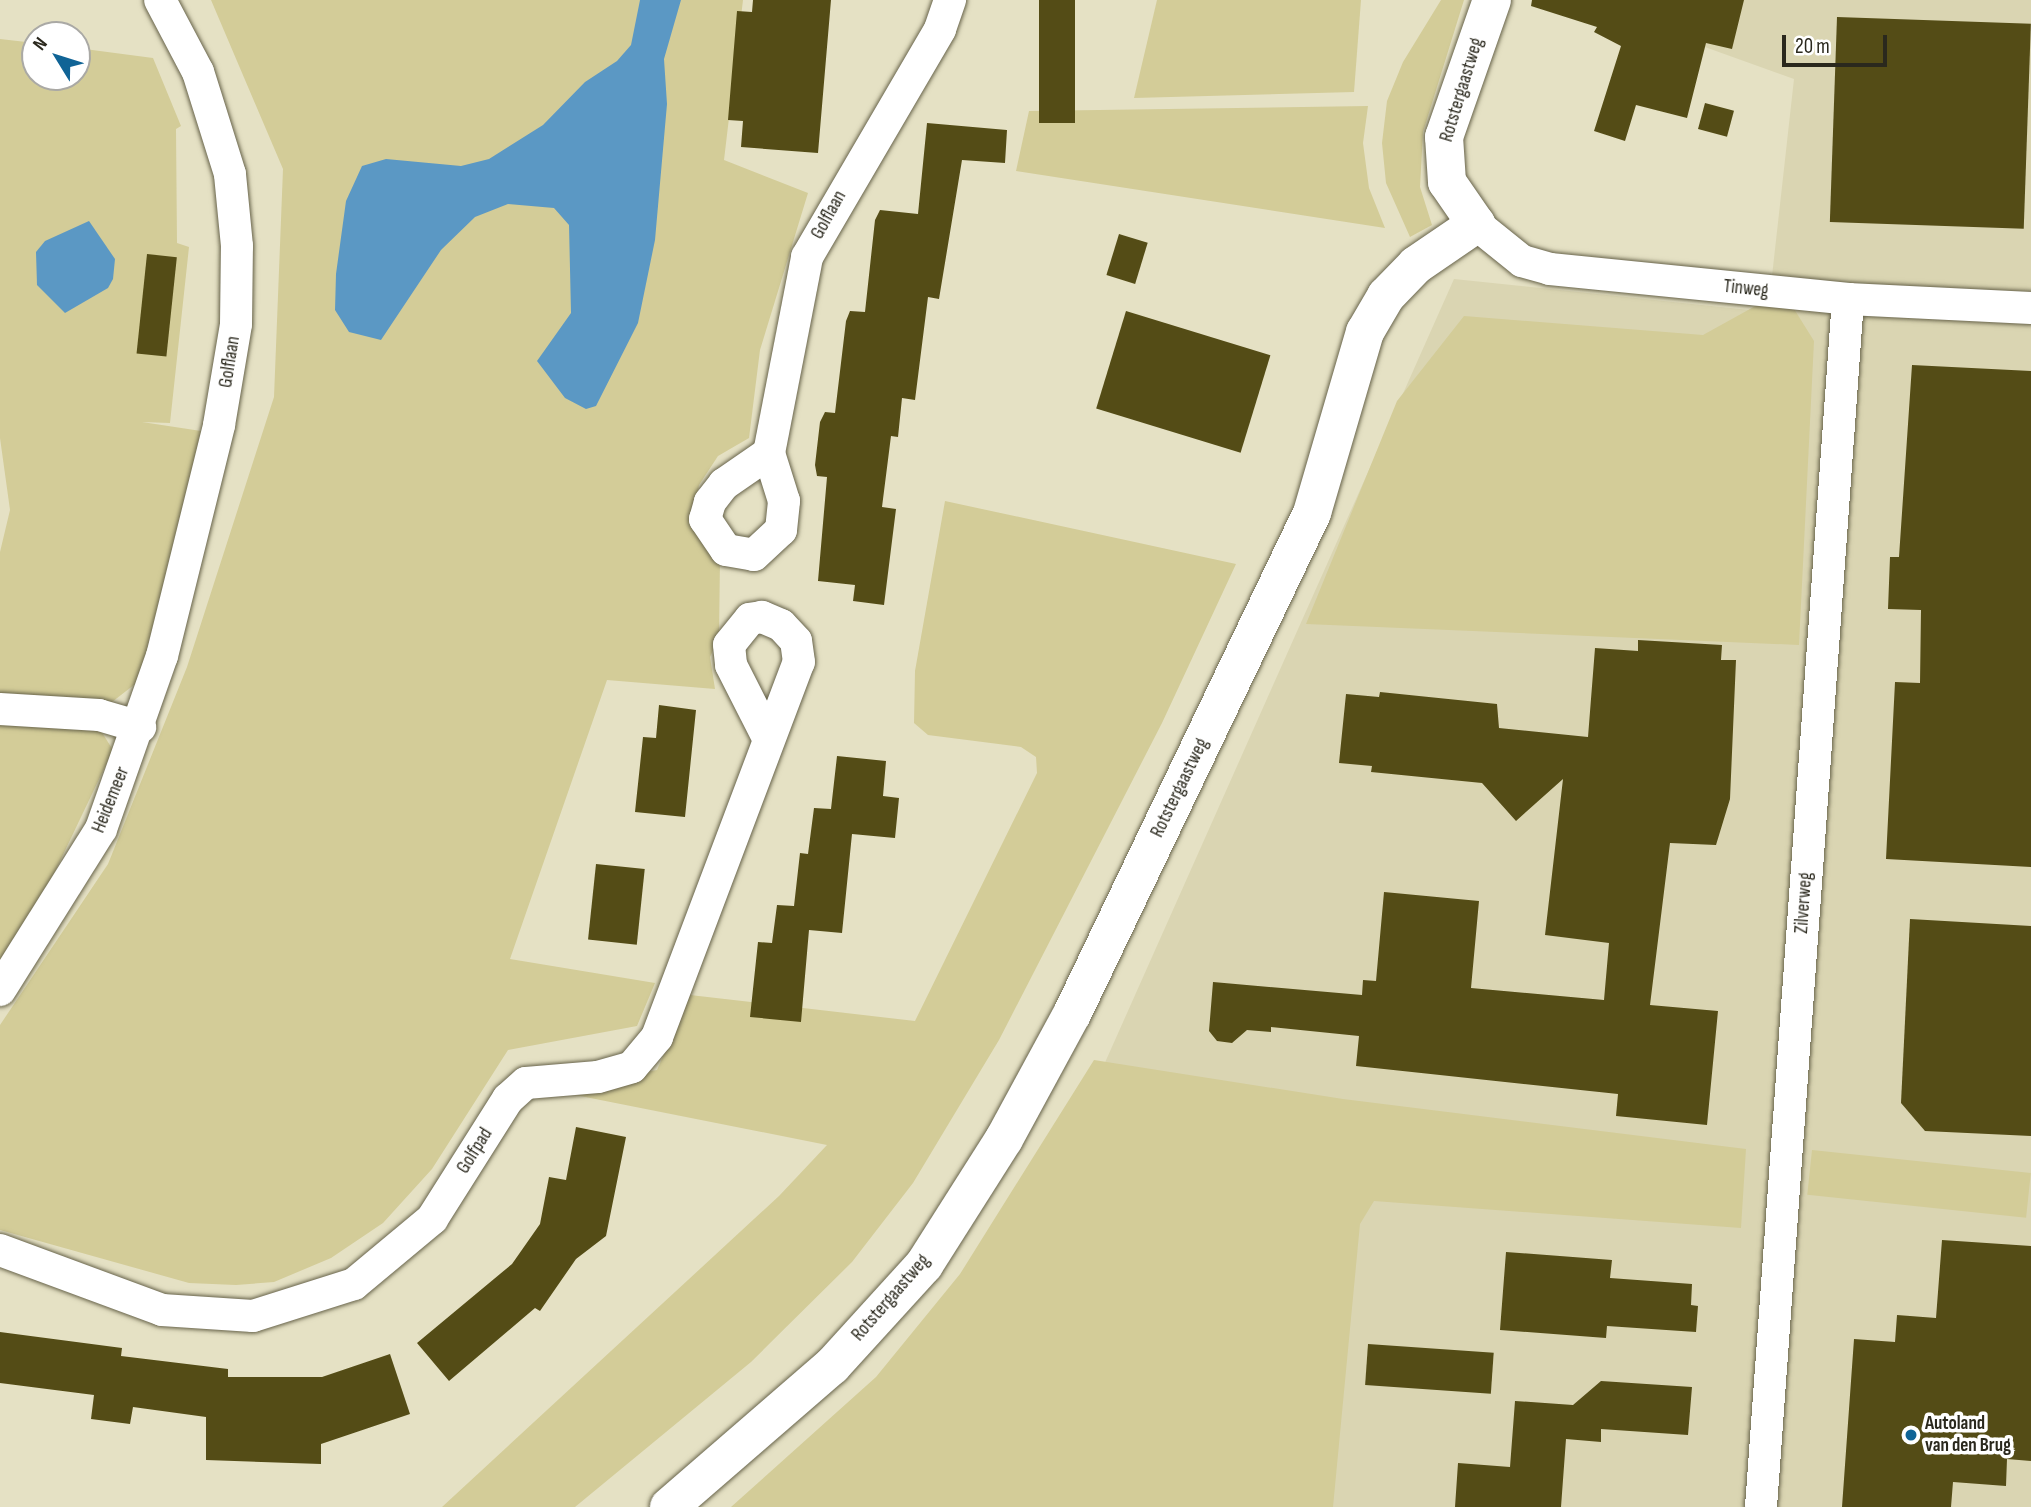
<!DOCTYPE html>
<style>
body{margin:0}
#map{position:relative;width:2031px;height:1507px;overflow:hidden;background:#e5e1c4;font-family:"Sofia Sans Condensed",sans-serif}
div>[style]{position:absolute}
[style*='--x']{left:calc(var(--x)*1px);top:calc(var(--y)*1px);width:calc(var(--w)*1px);rotate:calc(var(--a)*1deg)}
.built>*{inset:0;background:#dad5b2}
.green>*{inset:0;background:#d3cc98;transform-origin:0 0}
.water>*{inset:0;background:#5b98c4}
.building>*{inset:0;background:#544c16;transform-origin:0 0}
.roads{filter:drop-shadow(0 0 2px #67634a) drop-shadow(0 0 2px #67634a)}
.minor>*{height:32px;margin:-16px;padding:0 16px;transform-origin:16px;border-radius:16px;background:#fff}
.tertiary>*{height:38px;margin:-19px;padding:0 19px;transform-origin:19px;border-radius:19px;background:#fff}
.dots>*{width:19px;height:19px;translate:-50% -50%;box-sizing:border-box;border:4px solid #fff;border-radius:50%}
span{translate:-50% -50%;white-space:nowrap;text-align:center;line-height:1.15;-webkit-text-stroke:7px #fff;paint-order:stroke}
.street-label{font-size:19px;color:#2a281d}
.poi-label{font-size:19px;color:#2a281d;font-weight:700}
.left{translate:0 -50%;text-align:left}
.north{position:absolute;left:21px;top:21px;width:70px;height:70px;box-sizing:border-box;background:#fff;border:2px solid #aaa9a5;border-radius:50%;rotate:308deg;font-size:19px;font-weight:700;line-height:28px;text-align:center;color:#2a281d}
.north::after{content:'';display:block;margin:auto;width:24px;height:32px;background:#106496;clip-path:polygon(50% 0,100% 100%,50% 72%,0 100%)}
.scale{position:absolute;left:1782px;top:35px;width:105px;height:32px;box-sizing:border-box;border:4px solid #2a281d;border-top:0;padding-left:9px;font-size:21px;line-height:24px;white-space:nowrap;color:#2a281d;-webkit-text-stroke:5px #fff;paint-order:stroke}
</style>
<div id="map">
<div class="built">
<i style="clip-path:polygon(1688px 0,2031px 0,2031px 1507px,1323px 1507px,1103px 1067px,1454px 279px,1768px 312px,1794px 79px,1677px 37px)"></i>
</div>
<div class="green">
<i style="clip-path:polygon(211px 0,743px 0,724px 160px,808px 193px,760px 350px,749px 438px,718px 456px,699px 485px,694px 515px,720px 559px,719px 637px,710px 657px,715px 689px,607px 680px,510px 959px,655px 983px,637px 1026px,508px 1050px,432px 1169px,383px 1223px,331px 1258px,274px 1282px,236px 1285px,189px 1283px,0 1230px,0 1025px,108px 864px,187px 667px,274px 397px,283px 169px)"></i>
<i style="clip-path:polygon(1157px 0,1361px 0,1354px 92px,1134px 98px)"></i>
<i style="clip-path:polygon(1441px 0,1464px 0,1423px 132px,1420px 187px,1432px 225px,1410px 237px,1386px 183px,1382px 143px,1387px 101px,1403px 62px)"></i>
<i style="clip-path:polygon(0 39px,35px 43px,35px 77px,77px 77px,77px 48px,153px 58px,181px 126px,176px 129px,177px 243px,189px 247px,170px 423px,142px 422px,201px 431px,139px 681px,112px 702px,0 698px,0 552px,10px 510px,0 438px)"></i>
<i style="clip-path:polygon(1368px 106px,1363px 143px,1369px 188px,1385px 228px,1016px 171px,1029px 111px)"></i>
<i style="clip-path:polygon(1759px 304px,1791px 304px,1814px 341px,1799px 645px,1306px 624px,1397px 401px,1464px 316px,1703px 335px)"></i>
<i style="clip-path:polygon(945px 501px,1236px 564px,1162px 723px,999px 1040px,913px 1183px,852px 1262px,751px 1362px,575px 1507px,442px 1507px,779px 1196px,827px 1145px,545px 1089px,657px 1070px,690px 995px,915px 1021px,1037px 773px,1036px 757px,1021px 747px,928px 735px,914px 723px,915px 671px)"></i>
<i style="clip-path:polygon(27px 719px,101px 731px,113px 750px,50px 882px,0 970px,0 720px)"></i>
<i style="clip-path:polygon(1094px 1060px,1343px 1099px,1746px 1149px,1741px 1228px,1374px 1201px,1360px 1224px,1333px 1507px,731px 1507px,876px 1377px,960px 1274px)"></i>
<i style="left:1812px;top:1150px;width:220px;height:45px;rotate:6deg"></i>
</div>
<div class="water">
<i style="clip-path:polygon(640px 0,681px 0,664px 59px,667px 104px,655px 240px,638px 323px,596px 406px,586px 409px,565px 398px,537px 361px,571px 313px,569px 225px,554px 208px,508px 204px,475px 217px,441px 250px,381px 340px,349px 332px,335px 310px,336px 274px,346px 201px,362px 166px,386px 159px,461px 166px,489px 159px,543px 125px,585px 82px,617px 61px,631px 45px)"></i>
<i style="clip-path:polygon(89px 221px,115px 259px,113px 279px,108px 288px,65px 313px,37px 285px,36px 252px,45px 241px)"></i>
</div>
<div class="building">
<i style="clip-path:polygon(753px 0,831px 0,818px 153px,741px 147px,743px 121px,728px 120px,737px 11px,752px 12px)"></i>
<i style="left:1039px;top:0;width:36px;height:123px"></i>
<i style="clip-path:polygon(1532px 0,1744px 0,1732px 49px,1706px 43px,1687px 118px,1636px 105px,1625px 141px,1594px 131px,1621px 46px,1594px 32px,1597px 27px,1531px 6px)"></i>
<i style="left:1837px;top:17px;width:194px;height:205px;rotate:2deg"></i>
<i style="left:1705px;top:103px;width:30px;height:27px;rotate:15deg"></i>
<i style="clip-path:polygon(927px 123px,1007px 130px,1005px 163px,962px 160px,939px 299px,928px 297px,915px 400px,902px 398px,898px 437px,891px 436px,882px 507px,896px 509px,884px 605px,853px 601px,855px 585px,818px 581px,827px 477px,817px 476px,815px 465px,820px 422px,825px 412px,835px 413px,846px 321px,850px 311px,865px 312px,875px 220px,880px 210px,918px 214px)"></i>
<i style="left:1119px;top:234px;width:30px;height:43px;rotate:17deg"></i>
<i style="left:147px;top:254px;width:30px;height:100px;rotate:6deg"></i>
<i style="left:1126px;top:311px;width:151px;height:102px;rotate:17deg"></i>
<i style="clip-path:polygon(1912px 365px,2031px 371px,2031px 867px,1886px 859px,1895px 682px,1920px 683px,1921px 610px,1888px 609px,1890px 557px,1899px 557px)"></i>
<i style="clip-path:polygon(1638px 640px,1722px 645px,1721px 660px,1736px 660px,1730px 799px,1716px 845px,1670px 843px,1650px 1005px,1718px 1011px,1707px 1125px,1616px 1116px,1618px 1094px,1356px 1066px,1359px 1036px,1271px 1027px,1271px 1032px,1247px 1030px,1232px 1043px,1217px 1041px,1209px 1031px,1213px 982px,1362px 995px,1363px 980px,1376px 981px,1384px 892px,1479px 901px,1471px 988px,1604px 1000px,1609px 943px,1545px 935px,1563px 779px,1516px 821px,1482px 783px,1371px 772px,1372px 766px,1339px 763px,1346px 694px,1379px 697px,1380px 692px,1497px 704px,1499px 728px,1588px 737px,1595px 648px,1638px 651px)"></i>
<i style="clip-path:polygon(659px 705px,696px 710px,685px 817px,635px 812px,643px 737px,656px 738px)"></i>
<i style="clip-path:polygon(837px 756px,886px 761px,883px 796px,899px 798px,895px 838px,852px 834px,842px 933px,809px 930px,801px 1022px,750px 1017px,758px 942px,772px 943px,777px 905px,794px 906px,800px 853px,808px 854px,814px 808px,831px 809px)"></i>
<i style="left:596px;top:864px;width:49px;height:76px;rotate:6deg"></i>
<i style="clip-path:polygon(1910px 919px,2031px 926px,2031px 1136px,1925px 1131px,1901px 1103px)"></i>
<i style="clip-path:polygon(576px 1127px,626px 1137px,606px 1236px,576px 1259px,540px 1311px,535px 1308px,449px 1381px,417px 1343px,512px 1264px,540px 1224px,549px 1177px,566px 1180px)"></i>
<i style="clip-path:polygon(1942px 1240px,2031px 1246px,2031px 1461px,2007px 1459px,2006px 1486px,1953px 1482px,1951px 1507px,1842px 1507px,1854px 1339px,1895px 1342px,1897px 1315px,1936px 1318px)"></i>
<i style="clip-path:polygon(1506px 1252px,1612px 1260px,1610px 1278px,1692px 1284px,1691px 1305px,1698px 1306px,1696px 1332px,1607px 1326px,1606px 1338px,1500px 1330px)"></i>
<i style="clip-path:polygon(0 1332px,122px 1348px,121px 1356px,228px 1369px,228px 1377px,322px 1377px,390px 1354px,410px 1414px,321px 1444px,321px 1464px,206px 1460px,206px 1417px,133px 1407px,130px 1424px,91px 1419px,94px 1395px,0 1383px)"></i>
<i style="left:1368px;top:1344px;width:126px;height:41px;rotate:4deg"></i>
<i style="clip-path:polygon(1601px 1381px,1692px 1387px,1688px 1435px,1601px 1429px,1601px 1442px,1566px 1439px,1561px 1507px,1455px 1507px,1458px 1463px,1510px 1467px,1515px 1401px,1573px 1405px)"></i>
</div>
<div class="roads">
<div class="minor">
<i style="--x:1476;--y:224;--w:59;--a:38.8"></i>
<i style="--x:1522;--y:261;--w:29;--a:16"></i>
<i style="--x:1550;--y:269;--w:300;--a:5.7"></i>
<i style="--x:1848;--y:299;--w:183;--a:2.8"></i>
<i style="--x:769;--y:453;--w:55;--a:145.4"></i>
<i style="--x:724;--y:484;--w:23;--a:128"></i>
<i style="--x:710;--y:502;--w:18;--a:106"></i>
<i style="--x:705;--y:519;--w:37;--a:56"></i>
<i style="--x:726;--y:550;--w:28;--a:10"></i>
<i style="--x:754;--y:555;--w:37;--a:-43"></i>
<i style="--x:781;--y:530;--w:29;--a:-84"></i>
<i style="--x:784;--y:501;--w:50;--a:-107.4"></i>
<i style="--x:769;--y:453;--w:200;--a:-79"></i>
<i style="--x:807;--y:257;--w:264;--a:-59.7"></i>
<i style="--x:940;--y:29;--w:31;--a:-71"></i>
<i style="--x:0;--y:709;--w:99;--a:3.5"></i>
<i style="--x:99;--y:715;--w:43;--a:16.3"></i>
<i style="--x:0;--y:990;--w:190;--a:-57.9"></i>
<i style="--x:101;--y:829;--w:183;--a:-70.6"></i>
<i style="--x:162;--y:656;--w:238;--a:-76.1"></i>
<i style="--x:219;--y:425;--w:102;--a:-80.4"></i>
<i style="--x:236;--y:324;--w:78;--a:-89.3"></i>
<i style="--x:237;--y:246;--w:72;--a:-95.6"></i>
<i style="--x:230;--y:174;--w:107;--a:-107.4"></i>
<i style="--x:198;--y:72;--w:81;--a:-117.8"></i>
<i style="--x:0;--y:1250;--w:173;--a:20.3"></i>
<i style="--x:162;--y:1310;--w:91;--a:3.8"></i>
<i style="--x:253;--y:1316;--w:106;--a:-17.6"></i>
<i style="--x:354;--y:1284;--w:102;--a:-39.8"></i>
<i style="--x:432;--y:1219;--w:142;--a:-57.7"></i>
<i style="--x:508;--y:1099;--w:24;--a:-42"></i>
<i style="--x:526;--y:1083;--w:72;--a:-4.8"></i>
<i style="--x:598;--y:1077;--w:35;--a:-16"></i>
<i style="--x:632;--y:1067;--w:39;--a:-50"></i>
<i style="--x:657;--y:1037;--w:401;--a:-69.3"></i>
<i style="--x:799;--y:662;--w:21;--a:-98"></i>
<i style="--x:796;--y:641;--w:22;--a:-133"></i>
<i style="--x:781;--y:625;--w:21;--a:-157"></i>
<i style="--x:762;--y:617;--w:12;--a:171"></i>
<i style="--x:750;--y:619;--w:33;--a:129"></i>
<i style="--x:729;--y:645;--w:20;--a:84"></i>
<i style="--x:731;--y:665;--w:82;--a:63.1"></i>
<i style="--x:1761;--y:1507;--w:1211;--a:-85.88"></i>
</div>
<div class="tertiary">
<i style="--x:669;--y:1507;--w:216;--a:-40.9"></i>
<i style="--x:832;--y:1366;--w:137;--a:-47.7"></i>
<i style="--x:924;--y:1265;--w:149;--a:-57.6"></i>
<i style="--x:1004;--y:1139;--w:142;--a:-61.5"></i>
<i style="--x:1072;--y:1014;--w:556;--a:-64.4"></i>
<i style="--x:1312;--y:513;--w:189;--a:-73.7"></i>
<i style="--x:1365;--y:332;--w:42;--a:-59.7"></i>
<i style="--x:1386;--y:296;--w:43;--a:-45.9"></i>
<i style="--x:1416;--y:265;--w:73;--a:-34.3"></i>
<i style="--x:1476;--y:224;--w:51;--a:-124.6"></i>
<i style="--x:1447;--y:182;--w:45;--a:-93.8"></i>
<i style="--x:1444;--y:137;--w:145;--a:-70.7"></i>
</div>
</div>
<div class="dots">
<i style="left:1911px;top:1435px;background:#106496"></i>
</div>
<div class="street-label">
<span style="left:1462px;top:90px;rotate:-73deg">Rotstergaastweg</span>
<span style="left:829px;top:215px;rotate:-61deg">Golflaan</span>
<span style="left:1746px;top:289px;rotate:6deg">Tinweg</span>
<span style="left:230px;top:362px;rotate:-81deg">Golflaan</span>
<span style="left:1180px;top:788px;rotate:-64deg">Rotstergaastweg</span>
<span style="left:111px;top:800px;rotate:-68deg">Heidemeer</span>
<span style="left:1804px;top:903px;rotate:-86deg">Zilverweg</span>
<span style="left:475px;top:1151px;rotate:-58deg">Golfpad</span>
<span style="left:891px;top:1298px;rotate:-49deg">Rotstergaastweg</span>
</div>
<div class="poi-label">
<span class="left" style="left:1925px;top:1435px">Autoland<br>van den Brug</span>
</div>
<div class="north">N</div>
<div class="scale">20 m</div>
</div>
